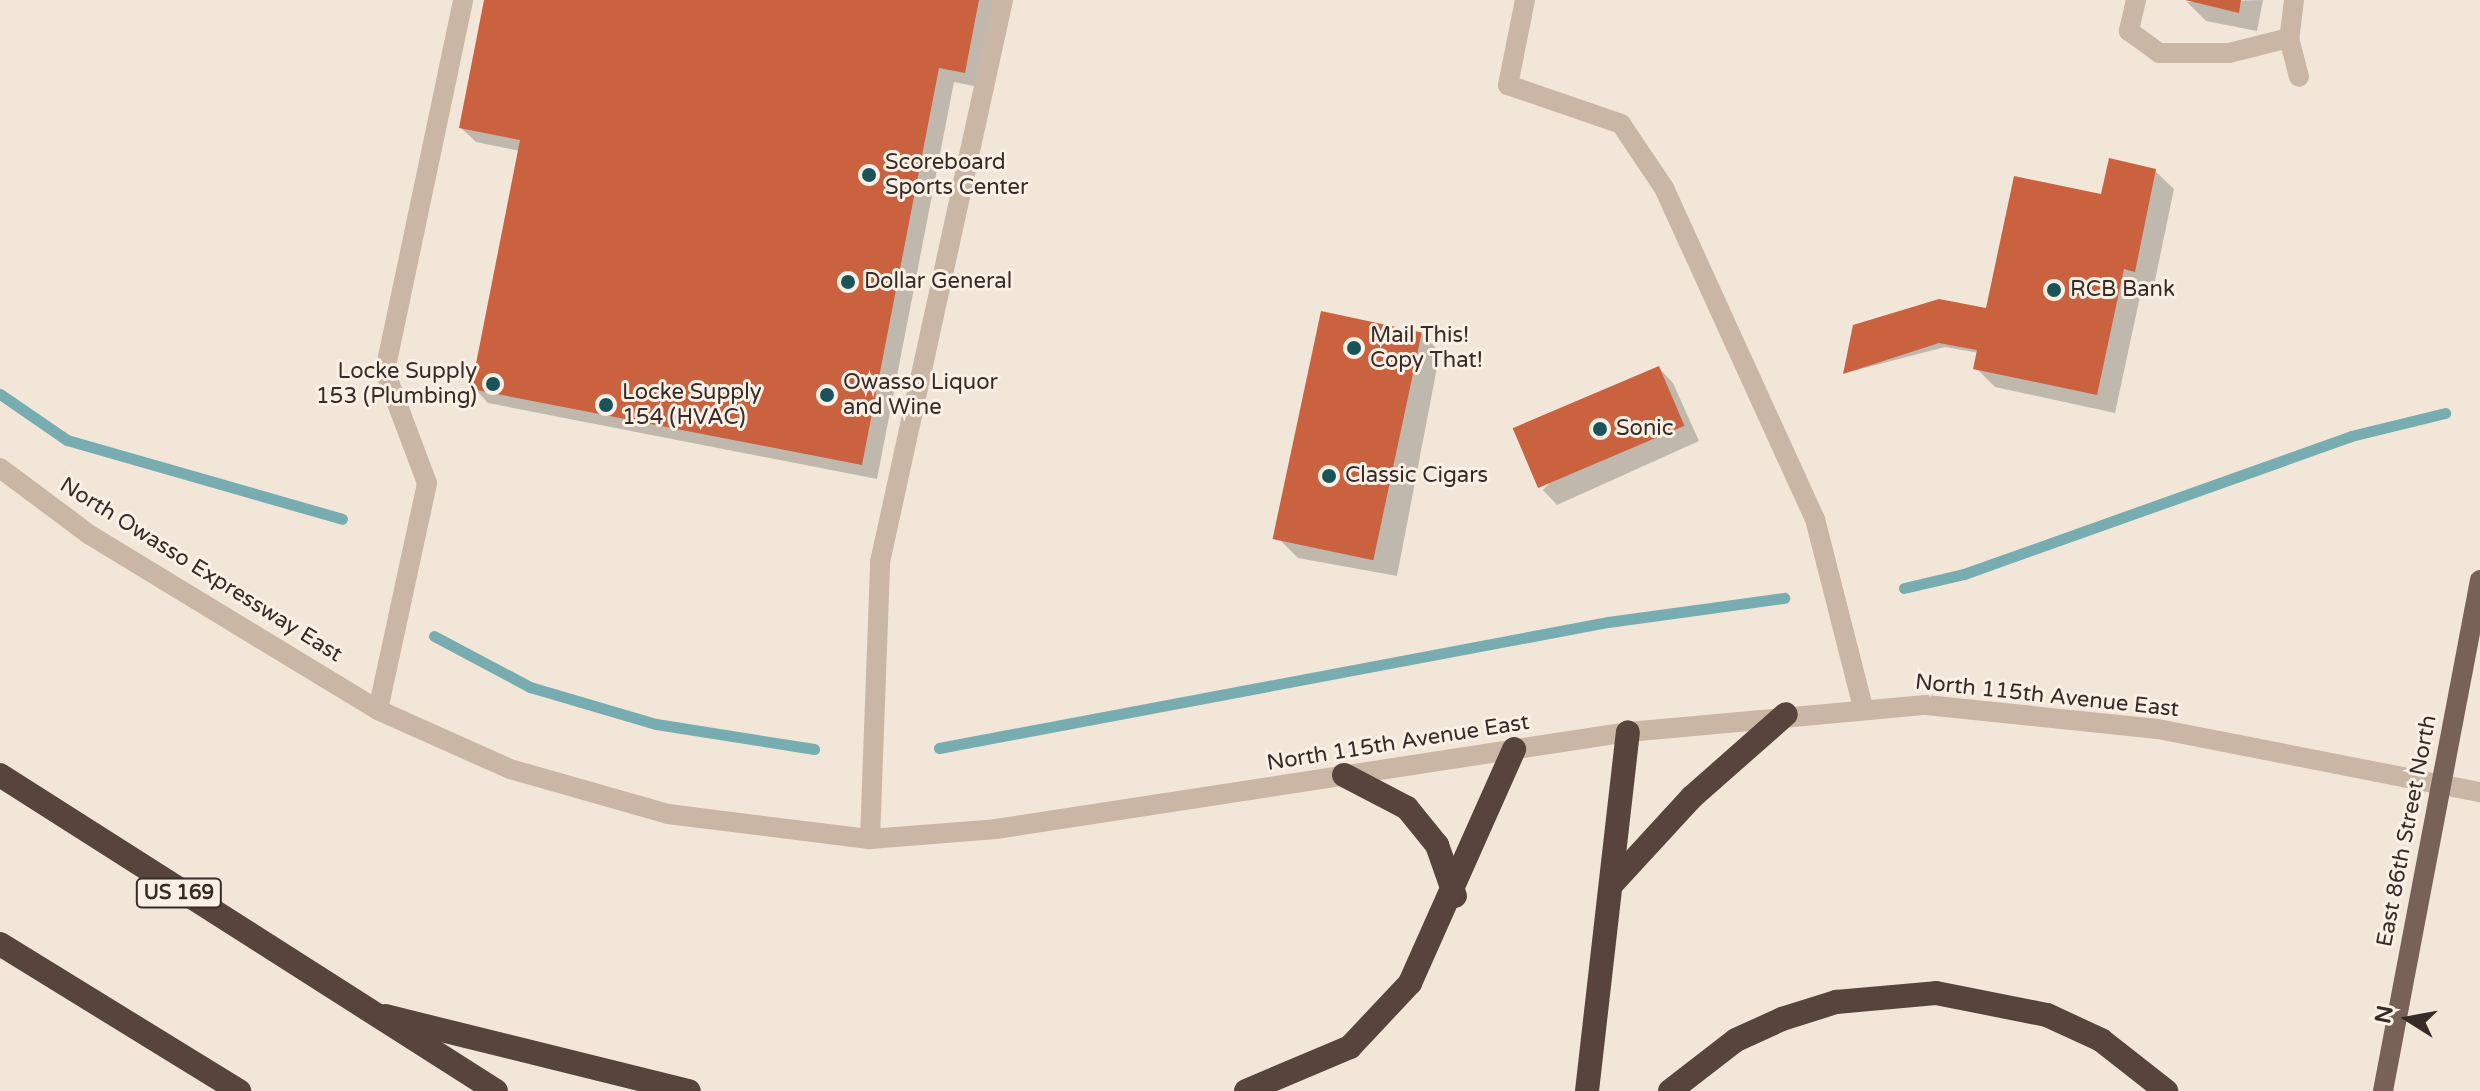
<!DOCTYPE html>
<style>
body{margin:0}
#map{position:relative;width:2480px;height:1091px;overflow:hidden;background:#f2e6d9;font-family:"Varela Round",sans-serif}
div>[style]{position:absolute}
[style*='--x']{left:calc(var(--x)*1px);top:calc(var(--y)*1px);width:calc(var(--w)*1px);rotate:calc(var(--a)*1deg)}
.shadow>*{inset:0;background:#0003}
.stream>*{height:11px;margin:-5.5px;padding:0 5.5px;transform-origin:5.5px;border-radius:5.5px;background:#77adb0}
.building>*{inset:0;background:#ca623f;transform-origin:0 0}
.minor>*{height:20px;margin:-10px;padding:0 10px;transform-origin:10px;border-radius:10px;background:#cab6a4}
.major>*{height:20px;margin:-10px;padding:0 10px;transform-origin:10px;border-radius:10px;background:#786257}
.highway>*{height:24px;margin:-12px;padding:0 12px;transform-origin:12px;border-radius:12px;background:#57453d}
.dots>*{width:22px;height:22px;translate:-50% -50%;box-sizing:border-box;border:4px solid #faf0e5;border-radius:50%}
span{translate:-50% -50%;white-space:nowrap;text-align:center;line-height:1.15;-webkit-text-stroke:6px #faf0e5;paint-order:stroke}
.shield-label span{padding:2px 6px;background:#faf0e5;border:2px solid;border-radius:6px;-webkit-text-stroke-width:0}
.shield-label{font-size:20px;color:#362b26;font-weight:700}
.poi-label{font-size:22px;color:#362b26}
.left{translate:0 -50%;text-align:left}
.right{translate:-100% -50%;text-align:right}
.street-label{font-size:22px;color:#362b26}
.north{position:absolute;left:2368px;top:979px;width:80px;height:80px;-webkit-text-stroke:6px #faf0e5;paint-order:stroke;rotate:281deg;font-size:22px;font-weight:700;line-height:32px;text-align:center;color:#362b26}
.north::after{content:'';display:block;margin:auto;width:28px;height:36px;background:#362b26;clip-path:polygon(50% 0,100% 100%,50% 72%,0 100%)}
</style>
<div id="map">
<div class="shadow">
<i style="clip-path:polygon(486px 0,996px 0,979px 87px,954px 82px,877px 479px,488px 403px,474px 388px,520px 151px,476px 142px,461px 128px)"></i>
<i style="clip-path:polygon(2263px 0,2257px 31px,2206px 21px,2187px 2px)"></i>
<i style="clip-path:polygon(2155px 171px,2174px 189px,2153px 290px,2142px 287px,2115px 413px,1995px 387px,1976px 368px,1979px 353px,1945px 347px,1845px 373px,1854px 326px,1985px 310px,2103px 197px)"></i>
<i style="clip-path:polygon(1421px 333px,1440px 352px,1397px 576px,1298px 558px,1279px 539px)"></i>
<i style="clip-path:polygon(1659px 368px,1673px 383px,1699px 441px,1557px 505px,1543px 490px)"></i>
</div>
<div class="stream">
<i style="--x:0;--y:394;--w:81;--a:34.5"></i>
<i style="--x:67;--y:440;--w:286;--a:16"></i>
<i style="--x:1904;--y:588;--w:62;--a:-13.1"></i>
<i style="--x:1964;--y:574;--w:411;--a:-19.6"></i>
<i style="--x:2351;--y:436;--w:97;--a:-13.7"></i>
<i style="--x:434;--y:636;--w:109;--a:28"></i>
<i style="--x:530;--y:687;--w:131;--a:16.4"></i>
<i style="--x:656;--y:724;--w:160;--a:9"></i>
<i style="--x:939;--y:748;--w:681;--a:-10.67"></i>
<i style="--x:1608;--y:622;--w:178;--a:-7.8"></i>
</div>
<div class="building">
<i style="clip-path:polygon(484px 0,979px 0,965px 73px,939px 68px,862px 465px,471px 389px,520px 140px,459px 128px)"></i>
<i style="clip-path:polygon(2185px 0,2241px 0,2239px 13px)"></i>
<i style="clip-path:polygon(2109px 158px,2156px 169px,2135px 272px,2124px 269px,2097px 395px,1973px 369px,1977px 350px,1939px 343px,1843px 374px,1853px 325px,1939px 299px,1986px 308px,2014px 176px,2101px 194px)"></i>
<i style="left:1321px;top:311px;width:103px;height:233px;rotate:12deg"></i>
<i style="left:1659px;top:366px;width:65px;height:159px;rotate:67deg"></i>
</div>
<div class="minor">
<i style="--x:1525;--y:0;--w:87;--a:101.3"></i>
<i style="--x:1508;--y:85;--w:120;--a:19"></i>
<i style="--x:1621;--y:124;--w:77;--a:56.1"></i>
<i style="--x:1664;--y:188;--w:364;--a:65.5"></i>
<i style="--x:1815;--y:519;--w:195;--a:75.7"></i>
<i style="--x:2136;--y:0;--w:32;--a:103"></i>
<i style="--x:2129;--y:31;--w:37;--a:36"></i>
<i style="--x:2159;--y:53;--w:70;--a:0"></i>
<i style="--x:2229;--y:53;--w:62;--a:-14"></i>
<i style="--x:2294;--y:0;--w:38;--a:97"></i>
<i style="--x:2289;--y:38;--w:40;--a:75.6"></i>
<i style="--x:0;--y:468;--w:112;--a:36.7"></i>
<i style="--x:90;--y:535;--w:337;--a:31.3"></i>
<i style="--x:378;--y:710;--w:145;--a:24.1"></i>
<i style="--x:510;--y:769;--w:164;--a:15.9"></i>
<i style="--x:668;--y:814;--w:204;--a:7.1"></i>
<i style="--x:870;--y:839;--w:126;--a:-4.5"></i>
<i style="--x:996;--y:829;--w:639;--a:-8.73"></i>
<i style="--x:1628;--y:732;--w:299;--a:-5.2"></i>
<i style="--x:1926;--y:705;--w:233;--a:5.9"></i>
<i style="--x:2158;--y:729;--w:328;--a:11.1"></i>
<i style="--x:378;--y:710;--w:232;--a:-77.8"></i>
<i style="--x:427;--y:483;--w:120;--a:-110.6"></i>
<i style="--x:385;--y:371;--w:379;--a:-78.1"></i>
<i style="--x:870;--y:839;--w:277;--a:-87.9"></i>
<i style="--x:880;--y:562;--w:575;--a:-77.65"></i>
</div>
<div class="major">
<i style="--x:2383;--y:1091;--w:520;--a:-79.25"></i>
</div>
<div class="highway">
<i style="--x:0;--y:775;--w:588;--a:32.5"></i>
<i style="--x:1344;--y:775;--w:71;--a:27.6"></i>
<i style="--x:1407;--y:808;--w:48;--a:51"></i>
<i style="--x:1437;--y:845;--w:54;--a:70.6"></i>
<i style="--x:1612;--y:884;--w:118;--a:-47.4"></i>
<i style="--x:1692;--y:797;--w:125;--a:-41.4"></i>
<i style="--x:0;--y:944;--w:281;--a:31.6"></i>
<i style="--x:385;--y:1016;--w:313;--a:13.9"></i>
<i style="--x:1246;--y:1091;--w:113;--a:-22.9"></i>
<i style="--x:1350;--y:1047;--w:88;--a:-46.8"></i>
<i style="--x:1410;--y:983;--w:256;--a:-66"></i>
<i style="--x:1587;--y:1091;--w:361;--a:-83.5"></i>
<i style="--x:1670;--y:1091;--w:83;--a:-37.7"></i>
<i style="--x:1736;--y:1040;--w:51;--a:-24.5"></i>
<i style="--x:1782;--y:1019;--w:57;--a:-17.5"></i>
<i style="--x:1836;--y:1002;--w:100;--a:-5.1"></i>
<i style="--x:1936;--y:993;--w:113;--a:11.2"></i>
<i style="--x:2047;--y:1015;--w:60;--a:24.8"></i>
<i style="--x:2101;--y:1040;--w:83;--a:38.1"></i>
</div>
<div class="dots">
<i style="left:869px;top:175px;background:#1b5458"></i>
<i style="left:848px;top:282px;background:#1b5458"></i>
<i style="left:2054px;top:290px;background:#1b5458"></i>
<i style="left:1354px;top:348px;background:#1b5458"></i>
<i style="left:493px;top:384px;background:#1b5458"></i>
<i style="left:827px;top:395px;background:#1b5458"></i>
<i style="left:606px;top:405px;background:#1b5458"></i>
<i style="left:1600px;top:429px;background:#1b5458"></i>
<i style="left:1329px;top:476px;background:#1b5458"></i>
</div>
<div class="shield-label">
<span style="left:179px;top:893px">US 169</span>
</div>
<div class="poi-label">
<span class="left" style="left:885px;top:175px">Scoreboard<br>Sports Center</span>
<span class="left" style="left:864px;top:282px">Dollar General</span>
<span class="left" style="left:2070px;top:290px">RCB Bank</span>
<span class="left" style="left:1370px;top:348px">Mail This!<br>Copy That!</span>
<span class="right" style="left:477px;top:384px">Locke Supply<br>153 (Plumbing)</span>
<span class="left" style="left:843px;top:395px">Owasso Liquor<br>and Wine</span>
<span class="left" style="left:622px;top:405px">Locke Supply<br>154 (HVAC)</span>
<span class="left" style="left:1616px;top:429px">Sonic</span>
<span class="left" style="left:1345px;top:476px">Classic Cigars</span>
</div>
<div class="street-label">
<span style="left:201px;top:570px;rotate:32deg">North Owasso Expressway East</span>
<span style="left:2047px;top:696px;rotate:6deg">North 115th Avenue East</span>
<span style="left:1398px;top:743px;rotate:-9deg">North 115th Avenue East</span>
<span style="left:2407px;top:831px;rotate:-79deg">East 86th Street North</span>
</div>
<div class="north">N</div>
</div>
